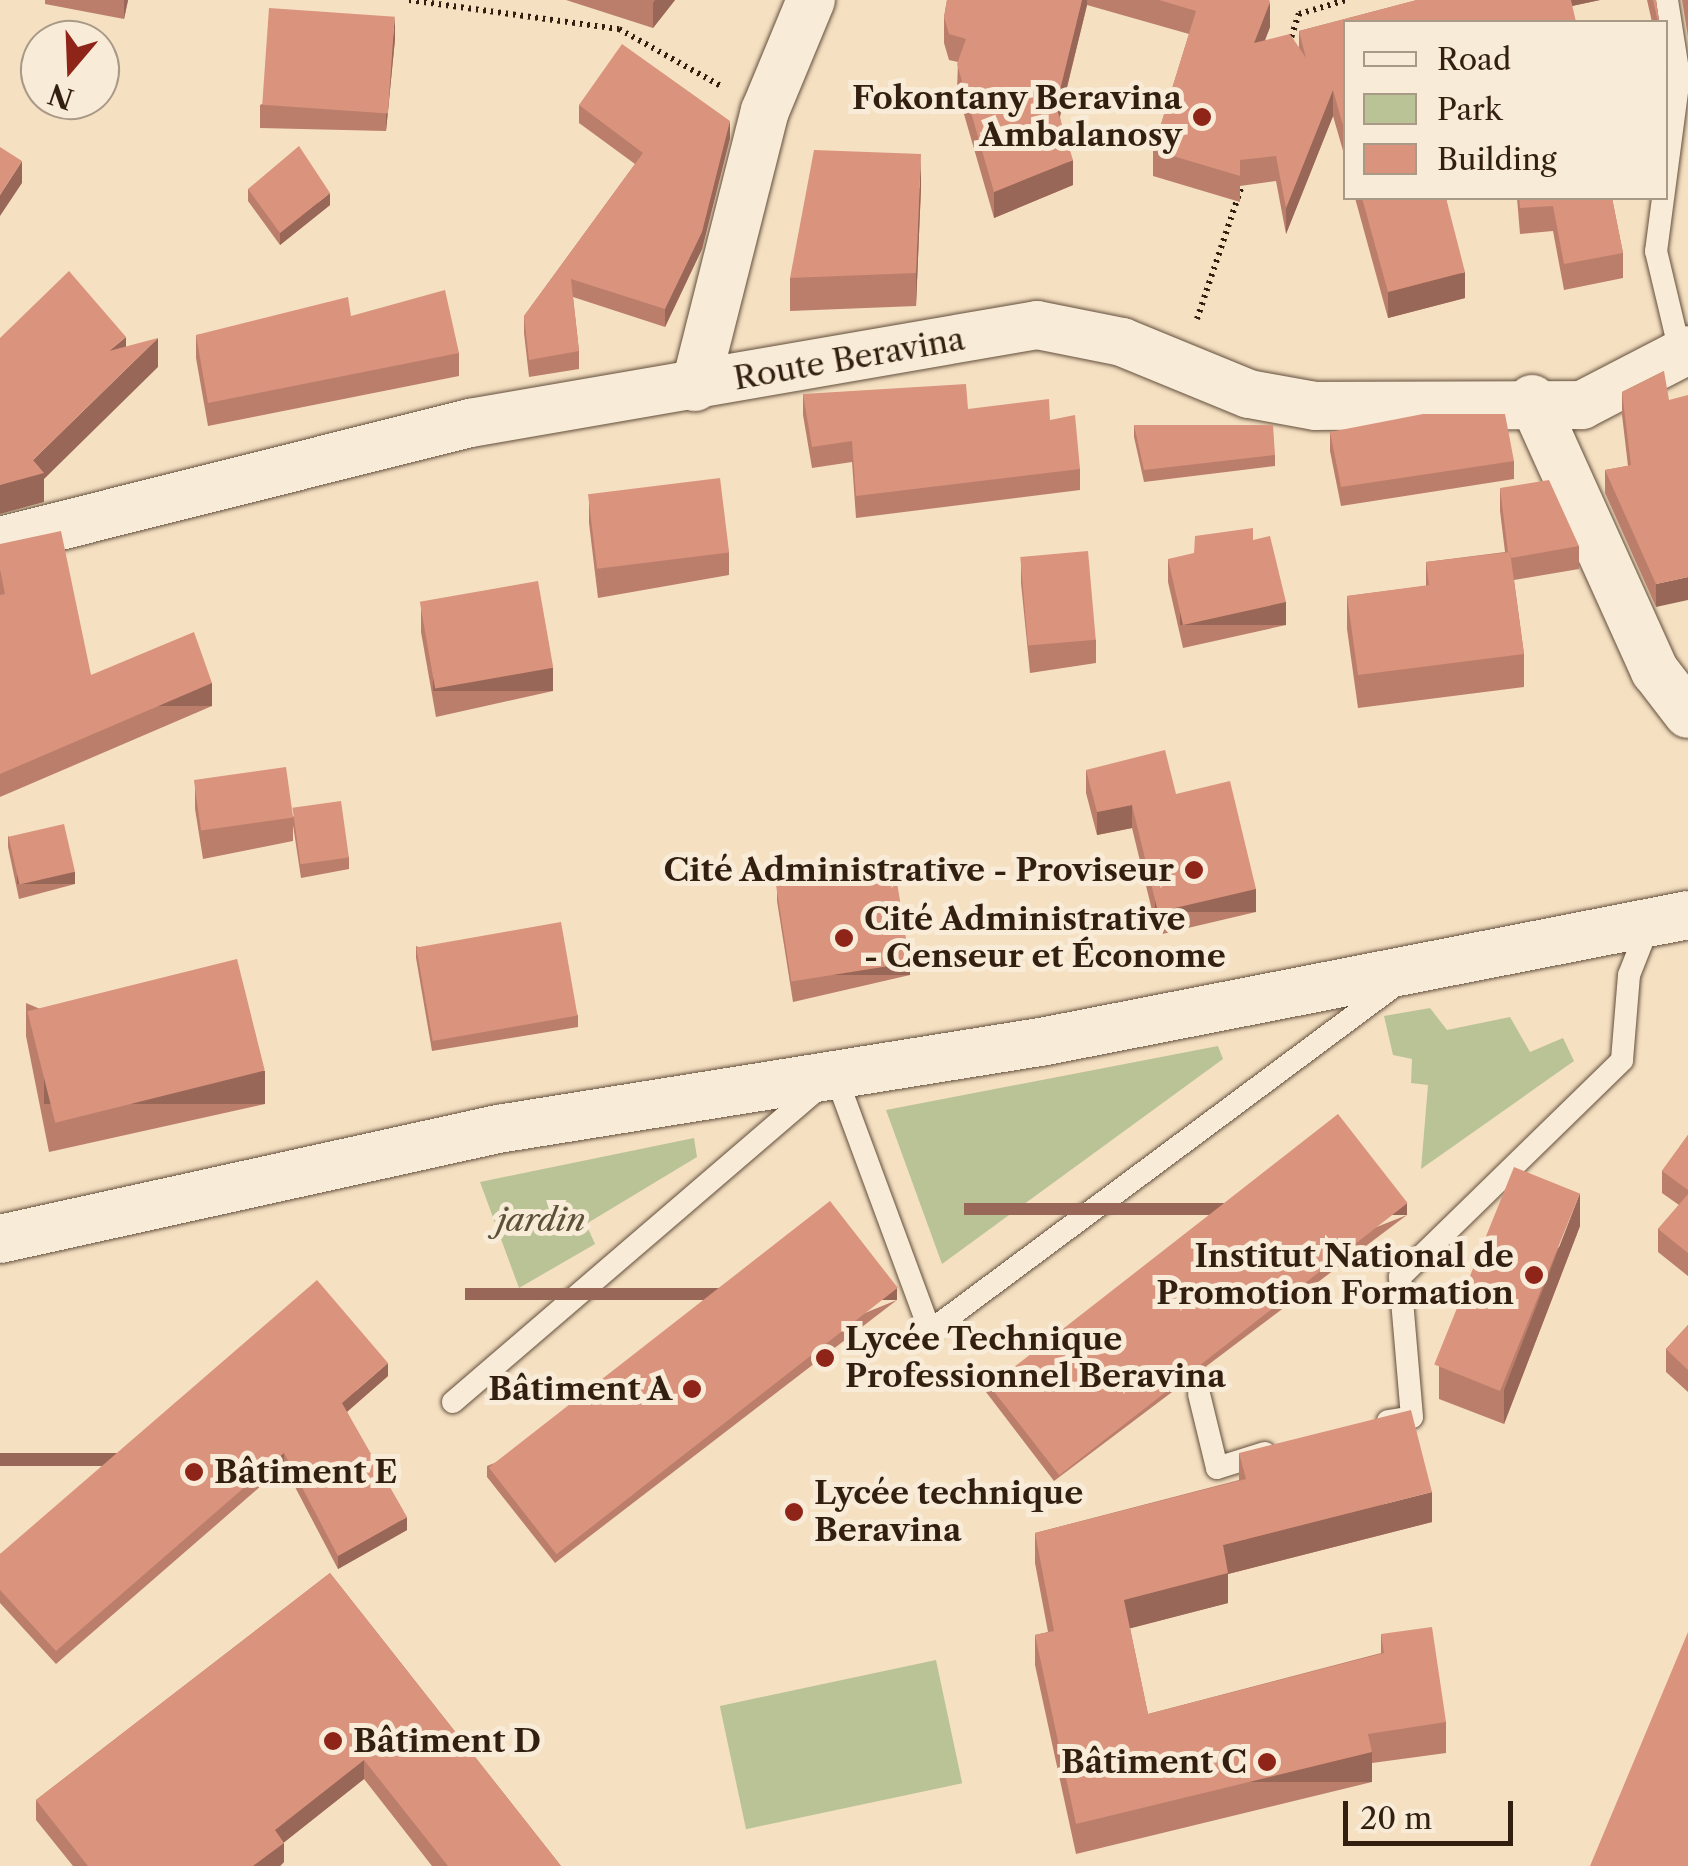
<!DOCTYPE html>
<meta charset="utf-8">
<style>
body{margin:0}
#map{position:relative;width:1688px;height:1866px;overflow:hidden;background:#f5e0c2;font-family:"Libre Caslon Text",serif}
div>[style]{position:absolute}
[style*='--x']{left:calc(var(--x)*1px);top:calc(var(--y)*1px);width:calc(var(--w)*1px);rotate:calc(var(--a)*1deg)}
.green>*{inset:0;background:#bac395;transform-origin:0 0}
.path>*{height:6px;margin-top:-3px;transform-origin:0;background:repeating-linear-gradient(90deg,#321f10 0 2.5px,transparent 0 7.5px)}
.roads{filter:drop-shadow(0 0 2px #634f3c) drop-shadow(0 0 2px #634f3c)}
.lane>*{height:22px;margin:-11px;padding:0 11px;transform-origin:11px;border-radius:11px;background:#f8ebd7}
.street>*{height:48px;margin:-24px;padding:0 24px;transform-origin:24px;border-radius:24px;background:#f8ebd7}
.wall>*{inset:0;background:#bb7e6b}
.shaded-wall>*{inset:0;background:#996757;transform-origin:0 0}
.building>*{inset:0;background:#da937c;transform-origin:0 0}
.dots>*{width:28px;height:28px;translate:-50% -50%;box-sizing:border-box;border:5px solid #f8ebd7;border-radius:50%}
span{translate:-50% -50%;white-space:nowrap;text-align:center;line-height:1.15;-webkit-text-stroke:10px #f8ebd7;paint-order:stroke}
.poi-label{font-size:32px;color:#321f10;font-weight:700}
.right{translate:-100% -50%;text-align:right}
.left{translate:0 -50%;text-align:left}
.street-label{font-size:32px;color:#321f10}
.park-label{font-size:32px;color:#5b5038;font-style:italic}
.legend{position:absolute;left:1343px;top:20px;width:325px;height:180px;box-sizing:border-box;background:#f8ebd7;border:2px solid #a99987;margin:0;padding:12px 18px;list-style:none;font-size:30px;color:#321f10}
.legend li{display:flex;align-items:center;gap:20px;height:50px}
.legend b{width:50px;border:2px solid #a99987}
.north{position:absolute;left:20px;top:20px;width:100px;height:100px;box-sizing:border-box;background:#f8ebd7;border:2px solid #a99987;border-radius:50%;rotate:199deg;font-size:28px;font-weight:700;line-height:40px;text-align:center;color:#321f10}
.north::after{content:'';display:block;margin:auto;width:35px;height:45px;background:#8f2418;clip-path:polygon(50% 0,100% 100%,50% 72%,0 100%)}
.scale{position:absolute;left:1343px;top:1801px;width:170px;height:45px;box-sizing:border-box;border:5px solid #321f10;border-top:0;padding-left:12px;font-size:30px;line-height:35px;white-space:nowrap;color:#321f10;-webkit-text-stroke:8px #f8ebd7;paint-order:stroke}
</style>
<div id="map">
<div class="green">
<i style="clip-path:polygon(1430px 1008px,1447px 1030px,1510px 1017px,1530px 1052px,1563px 1038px,1574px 1061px,1421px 1169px,1428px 1085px,1411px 1083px,1412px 1059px,1393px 1055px,1384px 1016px)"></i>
<i style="clip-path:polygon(1218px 1046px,1223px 1059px,942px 1264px,886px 1110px)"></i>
<i style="clip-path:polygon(694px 1138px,697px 1157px,586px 1224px,595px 1244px,519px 1288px,480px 1182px)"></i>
<i style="left:936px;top:1660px;width:126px;height:221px;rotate:78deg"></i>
</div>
<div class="path">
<i style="--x:409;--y:0;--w:212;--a:7.9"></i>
<i style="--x:619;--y:29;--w:117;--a:29.2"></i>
<i style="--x:1289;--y:44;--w:32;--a:-72"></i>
<i style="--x:1299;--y:14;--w:49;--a:-16.6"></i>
<i style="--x:1197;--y:319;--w:148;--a:-71.4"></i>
</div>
<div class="roads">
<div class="lane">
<i style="--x:1667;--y:0;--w:78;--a:81.1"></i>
<i style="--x:1679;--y:77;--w:176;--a:97.5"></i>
<i style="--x:1656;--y:251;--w:104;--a:76.6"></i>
<i style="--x:1199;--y:1394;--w:76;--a:76.3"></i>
<i style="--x:1217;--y:1468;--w:50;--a:-17.4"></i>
<i style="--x:453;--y:1402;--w:503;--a:-40.65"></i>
<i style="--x:835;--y:1074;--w:274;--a:69.7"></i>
<i style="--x:930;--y:1331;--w:583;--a:-36.63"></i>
<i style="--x:1388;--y:1421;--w:24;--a:-9"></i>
<i style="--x:1412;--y:1417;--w:141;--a:-94.9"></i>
<i style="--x:1400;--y:1277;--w:310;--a:-44.3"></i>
<i style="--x:1622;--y:1060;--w:85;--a:-85.3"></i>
<i style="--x:1629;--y:975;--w:57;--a:-68.4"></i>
</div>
<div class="street">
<i style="--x:695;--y:387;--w:285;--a:-75.8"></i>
<i style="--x:765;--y:111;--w:120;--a:-67.5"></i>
<i style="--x:1532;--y:399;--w:299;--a:65.7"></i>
<i style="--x:1655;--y:671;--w:54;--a:52.5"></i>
<i style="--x:0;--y:541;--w:485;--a:-14.1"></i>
<i style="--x:470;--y:423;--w:575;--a:-9.81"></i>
<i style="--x:1037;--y:325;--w:87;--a:11.3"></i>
<i style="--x:1122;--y:342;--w:137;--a:22.3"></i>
<i style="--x:1249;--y:394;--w:68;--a:10.2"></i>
<i style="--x:1316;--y:406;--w:266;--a:-0.2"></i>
<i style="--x:1582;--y:405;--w:119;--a:-27.4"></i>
<i style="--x:0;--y:1239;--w:510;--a:-12.46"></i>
<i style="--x:498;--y:1129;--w:555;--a:-9.12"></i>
<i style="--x:1046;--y:1041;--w:654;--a:-11.1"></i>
</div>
</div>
<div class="wall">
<i style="clip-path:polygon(45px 0,128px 0,124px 19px,45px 4px)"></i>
<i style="clip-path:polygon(566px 0,675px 0,653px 28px)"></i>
<i style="clip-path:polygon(947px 0,1269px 0,1270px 27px,1265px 40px,1299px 47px,1299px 31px,1417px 0,1600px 0,1572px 6px,1346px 22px,1346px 161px,1333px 116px,1286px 234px,1276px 181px,1240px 186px,1240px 202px,1153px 176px,1153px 150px,1189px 34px,1087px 5px,1060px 117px,1073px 185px,994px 218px,957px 90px,958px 62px,949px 60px,944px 43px,944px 17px)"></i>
<i style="clip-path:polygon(1647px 0,1656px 0,1659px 22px,1652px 22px)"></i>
<i style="clip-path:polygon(1682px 0,1688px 0,1688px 37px)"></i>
<i style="clip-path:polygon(395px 39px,386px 131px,260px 128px,260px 105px)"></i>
<i style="clip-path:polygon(579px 105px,730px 138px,702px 249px,665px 327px,573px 297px,579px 351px,579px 369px,529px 377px,524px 333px,524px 316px,635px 164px,579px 123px)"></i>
<i style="clip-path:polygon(921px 187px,916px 306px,790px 311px,790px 278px)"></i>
<i style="clip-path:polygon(248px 189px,330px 205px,280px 245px,248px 201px)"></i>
<i style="clip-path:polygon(1355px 198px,1446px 198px,1465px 298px,1388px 318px)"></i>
<i style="clip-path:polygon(1517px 198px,1612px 198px,1623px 253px,1623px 278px,1564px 290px,1553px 231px,1520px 234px)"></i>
<i style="clip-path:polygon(351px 316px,459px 353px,459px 376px,208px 426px,196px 358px,196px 335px)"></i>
<i style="clip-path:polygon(1664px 371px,1656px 607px,1605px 493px,1605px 470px,1628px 466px,1622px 415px,1622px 392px)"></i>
<i style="clip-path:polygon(803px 394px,968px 409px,1050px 420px,1080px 469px,1080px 490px,856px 518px,852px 462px,812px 468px,803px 415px)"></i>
<i style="clip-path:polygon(1134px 425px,1275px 455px,1275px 466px,1144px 482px,1134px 437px)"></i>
<i style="clip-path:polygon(1330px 432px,1514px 461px,1514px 479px,1341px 506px,1330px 451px)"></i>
<i style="clip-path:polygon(1500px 488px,1579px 546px,1579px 569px,1514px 580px,1524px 654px,1524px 687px,1358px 708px,1347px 629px,1347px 596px,1426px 586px,1426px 562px,1505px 552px,1500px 511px)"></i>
<i style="clip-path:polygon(589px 500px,729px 552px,729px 575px,598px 598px,589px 523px)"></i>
<i style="clip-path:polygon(0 544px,91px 675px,212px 706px,0 797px)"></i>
<i style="clip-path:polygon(1168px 559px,1286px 625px,1183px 648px,1168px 582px)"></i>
<i style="clip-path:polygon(1021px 560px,1096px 640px,1096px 663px,1030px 673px,1021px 583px)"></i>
<i style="clip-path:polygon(421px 609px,553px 691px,436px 717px,421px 632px)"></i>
<i style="clip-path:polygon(1086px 770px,1176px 794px,1256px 912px,1158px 935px,1132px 828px,1097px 835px,1086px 793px)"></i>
<i style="clip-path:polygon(195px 786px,293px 816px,349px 857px,349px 869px,301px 878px,293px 825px,293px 841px,203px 859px,195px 809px)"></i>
<i style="clip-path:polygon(8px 836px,75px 884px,19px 899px,8px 847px)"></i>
<i style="clip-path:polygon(777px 890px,910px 975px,793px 1002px,777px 901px)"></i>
<i style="clip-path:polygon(416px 946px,578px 1015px,578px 1027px,432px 1051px,416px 958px)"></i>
<i style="clip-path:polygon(26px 1003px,265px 1104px,49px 1152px,26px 1036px)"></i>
<i style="clip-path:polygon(1688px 1135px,1688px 1276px,1658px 1252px,1658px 1229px,1679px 1205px,1662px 1193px,1662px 1171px)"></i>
<i style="clip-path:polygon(1407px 1215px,1054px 1481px,986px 1392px,986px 1381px)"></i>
<i style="clip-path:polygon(1580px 1226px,1504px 1424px,1439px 1399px,1439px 1366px)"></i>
<i style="clip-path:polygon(897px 1300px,555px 1563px,487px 1477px,487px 1466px)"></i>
<i style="clip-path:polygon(1688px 1325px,1688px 1392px,1666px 1372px,1666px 1349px)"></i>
<i style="clip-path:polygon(388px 1376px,347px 1412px,407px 1530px,338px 1569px,284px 1466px,56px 1664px,0 1603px,0 1554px)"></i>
<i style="clip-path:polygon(1239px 1453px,1432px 1522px,1228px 1574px,1228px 1603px,1130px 1628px,1148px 1714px,1381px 1653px,1381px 1634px,1446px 1722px,1446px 1753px,1372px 1763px,1372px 1782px,1076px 1854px,1035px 1665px,1035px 1635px,1048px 1632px,1035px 1563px,1035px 1533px,1239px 1480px)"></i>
<i style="clip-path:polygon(330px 1573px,561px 1866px,432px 1866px,364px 1779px,284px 1842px,284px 1862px,280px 1866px,73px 1866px,36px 1820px,36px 1800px)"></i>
</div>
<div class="shaded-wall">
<i style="clip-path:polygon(124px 0,128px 0,124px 19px)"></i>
<i style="clip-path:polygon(655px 0,675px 0,653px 28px,653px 3px)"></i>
<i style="clip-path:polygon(1082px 0,1087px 0,1087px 5px,1056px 131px,1056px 106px)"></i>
<i style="clip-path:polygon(1567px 0,1600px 0,1567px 7px)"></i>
<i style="clip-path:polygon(1270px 2px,1270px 27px,1254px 69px,1254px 43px)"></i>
<i style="clip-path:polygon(395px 16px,395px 39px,386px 131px,386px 108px)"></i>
<i style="clip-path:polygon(1333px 90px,1333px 116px,1286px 234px,1286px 208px)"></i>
<i style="clip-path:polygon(730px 121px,730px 138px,702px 249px,665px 327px,665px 309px)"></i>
<i style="clip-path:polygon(921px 154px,921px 187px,916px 306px,916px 273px)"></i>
<i style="clip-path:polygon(1073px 160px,1073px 185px,994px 218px,994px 192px)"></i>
<i style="clip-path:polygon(22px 161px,22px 183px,0 216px,0 195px)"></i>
<i style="clip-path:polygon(330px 193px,330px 205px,280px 245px,280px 233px)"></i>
<i style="clip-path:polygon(1465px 272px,1465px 298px,1388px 318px,1388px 292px)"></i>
<i style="clip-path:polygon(126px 337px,126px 366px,109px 351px)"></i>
<i style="clip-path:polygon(158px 338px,158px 367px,44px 479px,44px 502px,0 514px,0 485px,33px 460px)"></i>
<i style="clip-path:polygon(1688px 577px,1688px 600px,1656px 607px,1656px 584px)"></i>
<i style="left:1286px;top:602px;width:23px;height:106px;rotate:90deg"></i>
<i style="left:553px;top:668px;width:23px;height:120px;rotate:90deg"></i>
<i style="left:212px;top:683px;width:23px;height:231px;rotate:90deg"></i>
<i style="clip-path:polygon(1132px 805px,1132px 828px,1097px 835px,1097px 812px)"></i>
<i style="left:75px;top:872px;width:12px;height:58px;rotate:90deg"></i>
<i style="left:1256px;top:889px;width:23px;height:101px;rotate:90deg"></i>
<i style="left:910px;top:963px;width:12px;height:120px;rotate:90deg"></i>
<i style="left:265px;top:1071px;width:33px;height:221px;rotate:90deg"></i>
<i style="clip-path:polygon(1580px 1193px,1580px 1226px,1504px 1424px,1504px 1390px)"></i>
<i style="left:1407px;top:1203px;width:12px;height:443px;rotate:90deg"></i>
<i style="left:897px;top:1288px;width:12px;height:432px;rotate:90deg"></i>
<i style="clip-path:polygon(388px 1363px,388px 1376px,342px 1416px,342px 1403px)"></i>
<i style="left:284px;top:1453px;width:13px;height:302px;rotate:90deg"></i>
<i style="clip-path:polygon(1432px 1492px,1432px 1522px,1228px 1574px,1228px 1603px,1124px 1630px,1124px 1600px,1223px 1545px)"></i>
<i style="clip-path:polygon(407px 1517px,407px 1530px,338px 1569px,338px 1556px)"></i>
<i style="left:1372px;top:1752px;width:30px;height:305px;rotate:90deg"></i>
<i style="clip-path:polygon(364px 1760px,364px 1779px,277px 1848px,284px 1843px,284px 1862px,280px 1866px,253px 1866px,275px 1830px)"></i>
</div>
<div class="building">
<i style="clip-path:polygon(947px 0,1082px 0,1056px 106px,1073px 160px,994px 192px,957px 64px,966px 39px,949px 34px,944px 17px)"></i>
<i style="clip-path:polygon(1159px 0,1269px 0,1270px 2px,1254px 43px,1290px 34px,1306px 58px,1299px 31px,1417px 0,1571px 0,1576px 22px,1346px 22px,1346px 136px,1333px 90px,1286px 208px,1276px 156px,1240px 160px,1240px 176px,1153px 150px,1196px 11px)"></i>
<i style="clip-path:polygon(1653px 0,1656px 0,1659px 22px,1658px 22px)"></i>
<i style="left:269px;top:8px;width:126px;height:97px;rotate:4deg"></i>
<i style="clip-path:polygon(622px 44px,730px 121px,702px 232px,665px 309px,571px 279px,579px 351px,529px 360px,524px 316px,643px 153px,579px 105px)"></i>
<i style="clip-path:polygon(299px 146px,330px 193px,280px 233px,248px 189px)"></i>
<i style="clip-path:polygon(0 147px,22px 161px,0 195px)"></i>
<i style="clip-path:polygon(814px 150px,921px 154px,916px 273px,790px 278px)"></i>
<i style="clip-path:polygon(1362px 198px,1446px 198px,1465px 272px,1388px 292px)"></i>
<i style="clip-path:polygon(1519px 198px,1612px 198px,1623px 253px,1564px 264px,1553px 206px,1520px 208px)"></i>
<i style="clip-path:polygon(69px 271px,126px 337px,109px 351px,158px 338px,33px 460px,44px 473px,0 485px,0 338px)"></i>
<i style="clip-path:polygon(445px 290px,459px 353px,208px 403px,196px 335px,348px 297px,351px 316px)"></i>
<i style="clip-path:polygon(1664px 371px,1669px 400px,1688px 395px,1688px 577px,1656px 584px,1605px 470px,1631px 465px,1622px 392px)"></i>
<i style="clip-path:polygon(966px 384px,968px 409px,1049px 399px,1050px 420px,1075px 415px,1080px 469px,856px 496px,852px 441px,812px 447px,803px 394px)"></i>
<i style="clip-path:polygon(1423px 414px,1505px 414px,1514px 461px,1341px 487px,1330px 432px)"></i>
<i style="clip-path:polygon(1134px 425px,1273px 425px,1275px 455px,1144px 470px)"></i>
<i style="left:720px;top:478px;width:75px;height:133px;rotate:83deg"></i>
<i style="clip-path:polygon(1549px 480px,1579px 546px,1511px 558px,1510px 552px,1508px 552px,1500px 488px)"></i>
<i style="clip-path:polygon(1253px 528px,1253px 540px,1270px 536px,1286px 602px,1183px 625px,1168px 559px,1194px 553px,1195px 536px)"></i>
<i style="clip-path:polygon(61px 531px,91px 675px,194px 632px,212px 683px,0 774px,0 595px,5px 594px,0 569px,0 544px)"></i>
<i style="left:1088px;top:551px;width:89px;height:68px;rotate:85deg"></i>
<i style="clip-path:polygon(1510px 552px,1524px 654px,1358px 675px,1347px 596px,1429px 585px,1426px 562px)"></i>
<i style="left:538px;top:581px;width:88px;height:120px;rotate:80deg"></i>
<i style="clip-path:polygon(1165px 750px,1176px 794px,1230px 781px,1256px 889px,1158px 912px,1132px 805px,1097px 812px,1086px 770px)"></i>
<i style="left:286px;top:767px;width:51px;height:93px;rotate:82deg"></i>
<i style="left:341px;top:801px;width:57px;height:49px;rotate:82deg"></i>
<i style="left:64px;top:824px;width:49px;height:57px;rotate:77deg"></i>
<i style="left:894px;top:863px;width:101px;height:120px;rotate:81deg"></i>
<i style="left:561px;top:922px;width:95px;height:147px;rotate:80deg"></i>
<i style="left:237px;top:959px;width:115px;height:216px;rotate:76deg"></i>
<i style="left:1338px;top:1114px;width:113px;height:442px;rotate:52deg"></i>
<i style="clip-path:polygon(1688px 1135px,1688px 1190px,1662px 1171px)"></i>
<i style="left:1514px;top:1167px;width:71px;height:213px;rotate:22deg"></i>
<i style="clip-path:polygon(1688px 1194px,1688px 1253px,1658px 1229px)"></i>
<i style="left:830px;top:1201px;width:110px;height:433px;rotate:52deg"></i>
<i style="clip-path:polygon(317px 1280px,388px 1363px,342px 1403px,407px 1517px,338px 1556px,284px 1453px,56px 1651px,0 1590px,0 1554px)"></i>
<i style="clip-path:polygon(1688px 1325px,1688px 1370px,1666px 1349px)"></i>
<i style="clip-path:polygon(1411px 1410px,1432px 1492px,1223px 1545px,1228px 1573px,1124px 1600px,1148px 1714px,1384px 1653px,1381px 1634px,1432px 1627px,1446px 1722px,1368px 1734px,1372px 1752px,1076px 1824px,1035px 1635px,1054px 1631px,1035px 1533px,1246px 1479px,1239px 1453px)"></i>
<i style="clip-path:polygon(330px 1573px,561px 1866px,448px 1866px,364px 1760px,275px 1830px,284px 1843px,253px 1866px,88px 1866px,36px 1800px)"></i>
<i style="clip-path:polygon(1688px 1632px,1688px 1866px,1590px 1866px)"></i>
</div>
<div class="dots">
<i style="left:1202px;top:117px;background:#8f2418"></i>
<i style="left:1194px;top:870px;background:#8f2418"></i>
<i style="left:844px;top:938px;background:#8f2418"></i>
<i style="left:1534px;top:1275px;background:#8f2418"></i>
<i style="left:825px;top:1358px;background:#8f2418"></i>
<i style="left:692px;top:1389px;background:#8f2418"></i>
<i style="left:194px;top:1472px;background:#8f2418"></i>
<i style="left:794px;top:1512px;background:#8f2418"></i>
<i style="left:333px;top:1741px;background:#8f2418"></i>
<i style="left:1267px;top:1762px;background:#8f2418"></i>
</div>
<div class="poi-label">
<span class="right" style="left:1182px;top:117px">Fokontany Beravina<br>Ambalanosy</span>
<span class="right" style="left:1174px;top:870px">Cité Administrative - Proviseur</span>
<span class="left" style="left:864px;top:938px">Cité Administrative<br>- Censeur et Économe</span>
<span class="right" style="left:1514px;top:1275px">Institut National de<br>Promotion Formation</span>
<span class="left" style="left:845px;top:1358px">Lycée Technique<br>Professionnel Beravina</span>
<span class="right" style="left:672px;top:1389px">Bâtiment A</span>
<span class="left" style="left:214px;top:1472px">Bâtiment E</span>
<span class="left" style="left:814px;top:1512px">Lycée technique<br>Beravina</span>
<span class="left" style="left:353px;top:1741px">Bâtiment D</span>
<span class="right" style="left:1247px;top:1762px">Bâtiment C</span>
</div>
<div class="street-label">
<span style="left:849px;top:359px;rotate:-10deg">Route Beravina</span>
</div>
<div class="park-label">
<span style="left:541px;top:1220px">jardin</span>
</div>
<ul class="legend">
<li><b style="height:12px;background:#f8ebd7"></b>Road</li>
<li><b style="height:28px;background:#bac395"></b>Park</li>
<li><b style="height:28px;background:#da937c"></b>Building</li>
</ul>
<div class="north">N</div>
<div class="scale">20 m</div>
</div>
